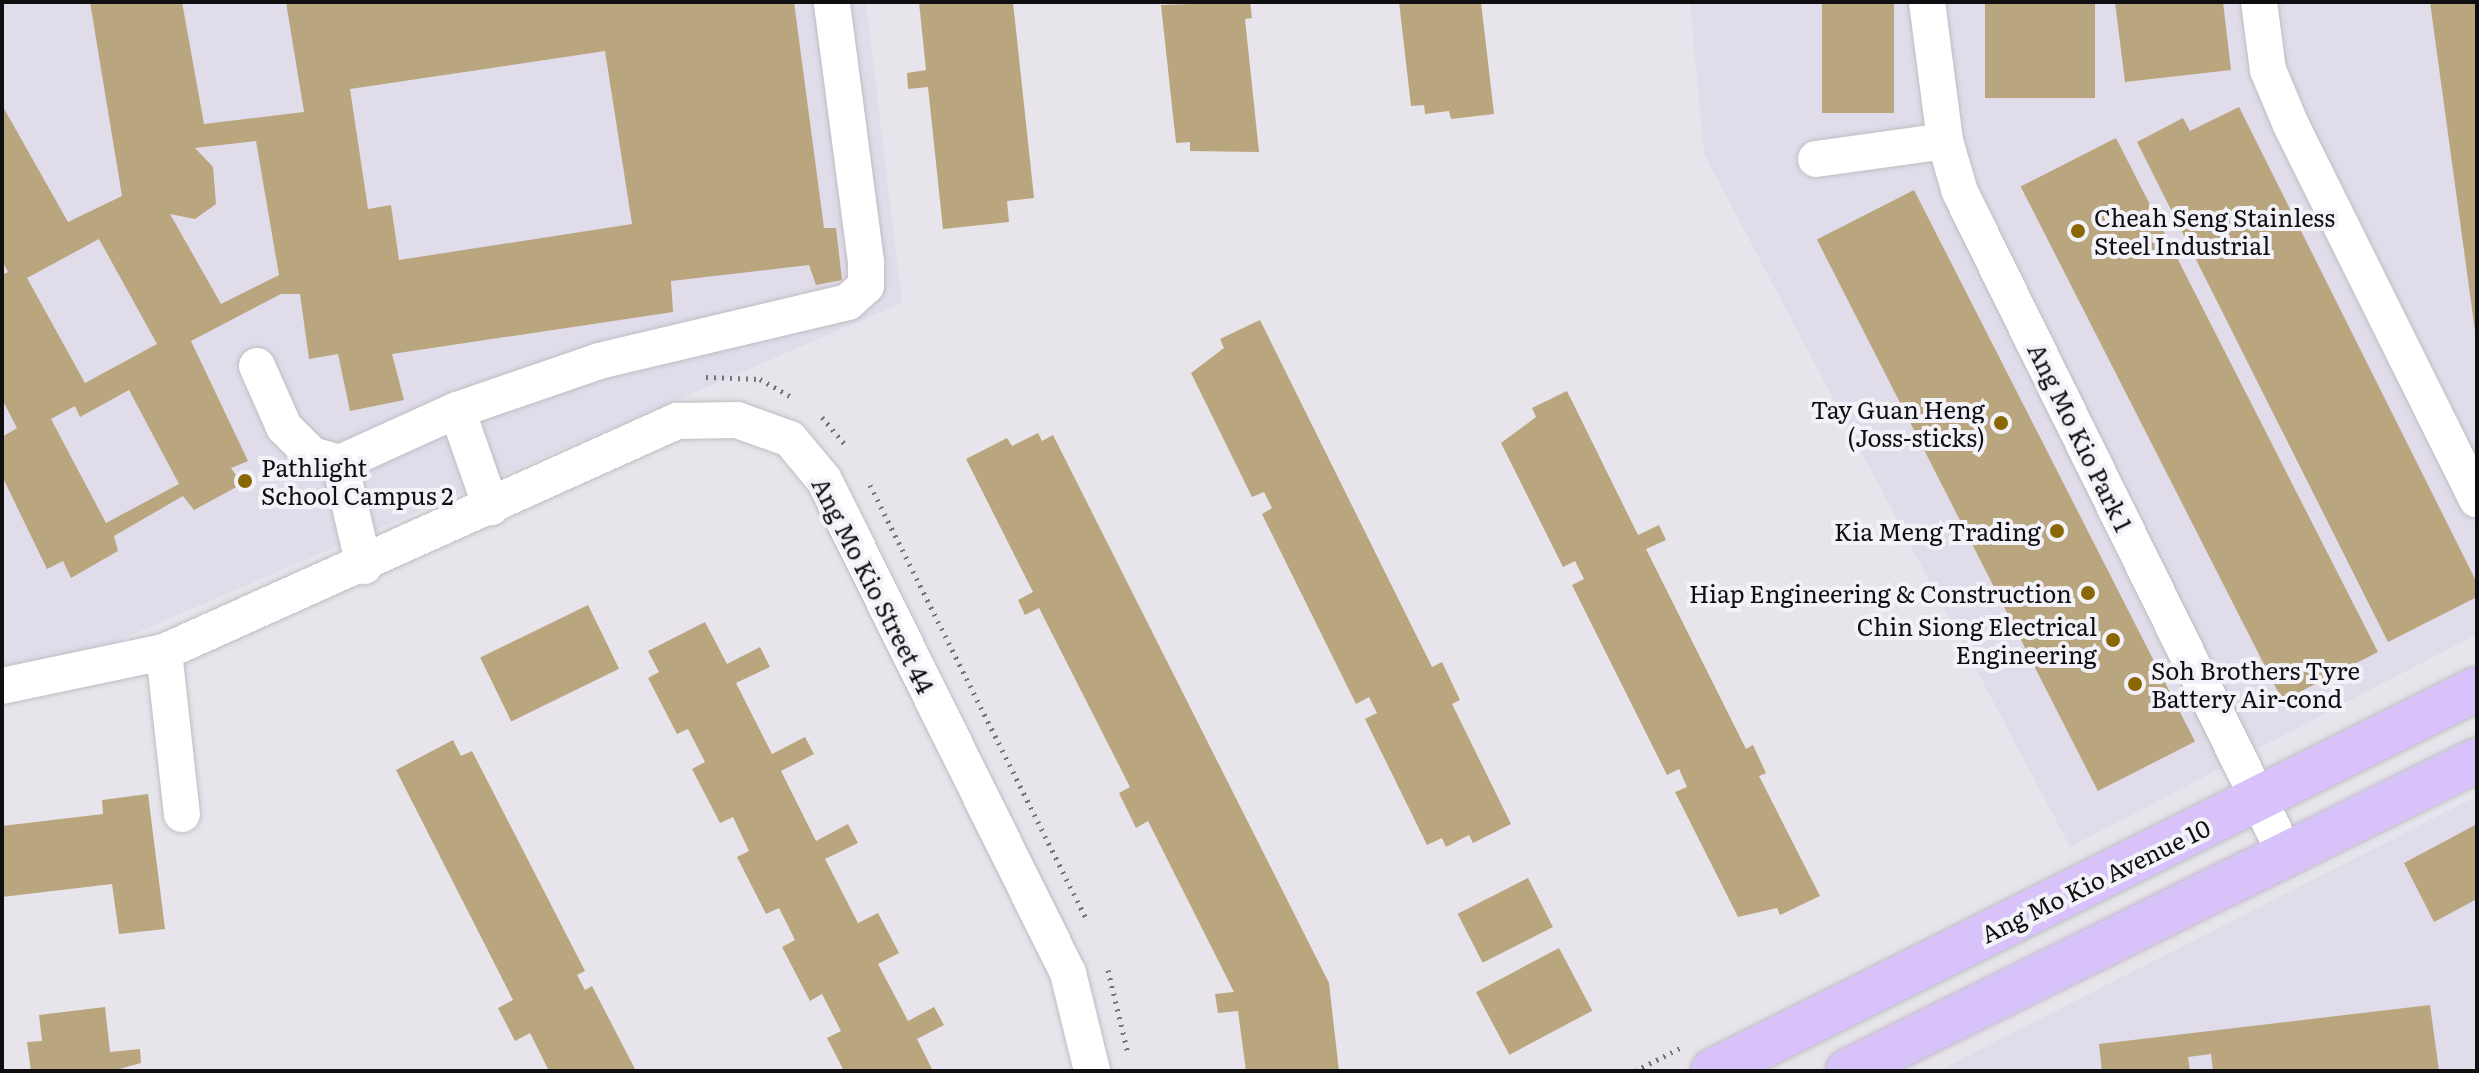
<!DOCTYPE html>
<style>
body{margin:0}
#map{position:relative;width:2479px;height:1073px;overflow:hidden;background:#e7e5eb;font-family:Literata,serif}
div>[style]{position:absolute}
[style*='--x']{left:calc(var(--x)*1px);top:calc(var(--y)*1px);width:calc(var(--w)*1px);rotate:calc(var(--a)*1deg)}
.built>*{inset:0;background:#e1dcea}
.building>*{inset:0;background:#b9a67e;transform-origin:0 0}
.path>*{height:5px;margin-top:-2.5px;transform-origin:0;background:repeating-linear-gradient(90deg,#767478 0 2px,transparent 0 8px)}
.roads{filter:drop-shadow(0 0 2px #bfbdc3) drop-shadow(0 0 2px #bfbdc3)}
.minor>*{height:36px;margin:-18px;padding:0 18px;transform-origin:18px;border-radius:18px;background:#fff}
.major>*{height:44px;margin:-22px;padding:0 22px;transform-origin:22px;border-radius:22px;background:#d8c2fa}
.dots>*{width:22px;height:22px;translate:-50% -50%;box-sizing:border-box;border:4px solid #f4f2f9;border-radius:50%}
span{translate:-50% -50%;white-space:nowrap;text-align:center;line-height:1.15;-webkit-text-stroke:8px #f4f2f9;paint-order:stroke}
.poi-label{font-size:24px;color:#0f0e10}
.left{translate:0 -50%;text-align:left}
.right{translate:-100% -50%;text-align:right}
.street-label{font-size:24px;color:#0f0e10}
.frame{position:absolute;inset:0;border:4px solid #0f0e10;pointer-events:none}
</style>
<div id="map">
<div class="built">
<i style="clip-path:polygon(2px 2px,866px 2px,902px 303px,73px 660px,2px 669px)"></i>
<i style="clip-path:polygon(1690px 2px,2477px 2px,2477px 634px,2070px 847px,1704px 154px)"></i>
<i style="clip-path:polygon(2477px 796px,2477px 1071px,1938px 1071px)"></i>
</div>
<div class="building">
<i style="clip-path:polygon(evenodd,90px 2px,182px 2px,204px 124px,304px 112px,286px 2px,794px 2px,824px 228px,836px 228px,842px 280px,816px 285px,809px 265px,671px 281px,673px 312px,392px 354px,404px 400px,350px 411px,338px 354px,309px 359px,300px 294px,281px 294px,191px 341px,248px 461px,231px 468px,242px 484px,194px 510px,183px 496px,114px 536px,118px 551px,71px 578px,63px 561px,47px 569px,2px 476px,2px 437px,17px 428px,2px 399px,2px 275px,8px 272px,2px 260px,2px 105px,68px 222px,122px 196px,90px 2px,605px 51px,632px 224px,399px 260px,391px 205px,368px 209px,350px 89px,605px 51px,90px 2px,256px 141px,279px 275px,221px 304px,170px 214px,195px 219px,216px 204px,213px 167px,195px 148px,256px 141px,90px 2px,99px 239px,157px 344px,85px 383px,27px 278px,99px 239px,90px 2px,129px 390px,179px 484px,106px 523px,51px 419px,75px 406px,80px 417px,129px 390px)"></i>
<i style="clip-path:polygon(919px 2px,1013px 2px,1034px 198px,1007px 201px,1009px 222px,943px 229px,928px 87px,908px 89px,907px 73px,926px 70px)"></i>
<i style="clip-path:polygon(1250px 2px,1252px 18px,1245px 19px,1259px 152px,1190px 151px,1190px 142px,1176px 143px,1161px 5px)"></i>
<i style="clip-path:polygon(1399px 2px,1481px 2px,1494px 114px,1451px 119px,1449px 111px,1425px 114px,1424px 105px,1411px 106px)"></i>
<i style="left:1822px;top:2px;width:72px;height:111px"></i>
<i style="left:1985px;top:2px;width:110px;height:96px"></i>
<i style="clip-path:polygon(2115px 2px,2223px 2px,2231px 70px,2125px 82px)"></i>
<i style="clip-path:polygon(2430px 2px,2477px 2px,2477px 331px,2475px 331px)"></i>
<i style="clip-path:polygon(2239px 107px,2477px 583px,2477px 597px,2388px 642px,2137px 142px,2183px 118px,2190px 131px)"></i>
<i style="left:2116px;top:138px;width:577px;height:107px;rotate:63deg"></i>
<i style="left:1914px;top:190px;width:619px;height:109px;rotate:63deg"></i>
<i style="clip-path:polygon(1260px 320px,1432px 667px,1442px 662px,1460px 700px,1452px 704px,1511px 824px,1473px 843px,1469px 835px,1446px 847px,1442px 838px,1427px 845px,1365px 719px,1377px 713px,1369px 697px,1356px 704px,1262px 514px,1272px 508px,1264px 492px,1252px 497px,1191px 373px,1224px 348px,1220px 339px)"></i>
<i style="clip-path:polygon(1567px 391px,1638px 535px,1659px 525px,1666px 540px,1646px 549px,1746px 749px,1753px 745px,1766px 773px,1759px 776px,1820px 896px,1780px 915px,1777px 908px,1738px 917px,1675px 792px,1687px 787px,1679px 769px,1667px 775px,1572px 585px,1584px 579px,1575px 561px,1563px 567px,1501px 443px,1536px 417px,1532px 408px)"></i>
<i style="clip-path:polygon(1038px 433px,1042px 441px,1053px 435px,1329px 983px,1339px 1071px,1246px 1071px,1238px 1011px,1218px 1013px,1215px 994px,1234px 992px,1148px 821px,1136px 828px,1119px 793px,1130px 787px,1039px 608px,1025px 615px,1018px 600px,1033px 592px,966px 459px,1007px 438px,1012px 446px)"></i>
<i style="left:588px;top:605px;width:71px;height:120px;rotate:64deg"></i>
<i style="clip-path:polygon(705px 622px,727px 664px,760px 647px,770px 667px,736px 683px,772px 754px,805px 737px,814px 754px,781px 771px,816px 841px,848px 824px,858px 843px,825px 859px,858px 923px,878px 913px,899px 953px,878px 964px,908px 1021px,934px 1007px,944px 1025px,917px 1039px,933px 1071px,844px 1071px,827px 1038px,841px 1031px,822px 994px,810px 1001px,782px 947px,795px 940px,779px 908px,766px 914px,737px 857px,749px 851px,733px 817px,720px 823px,692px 769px,705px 762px,688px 729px,677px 734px,648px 678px,659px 672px,648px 651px)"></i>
<i style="clip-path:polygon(453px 740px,461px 756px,472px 751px,585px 971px,577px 975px,585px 990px,592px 986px,636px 1071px,549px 1071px,530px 1033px,515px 1041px,498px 1008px,513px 1000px,396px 770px)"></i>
<i style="clip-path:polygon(148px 794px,165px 929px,119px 934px,112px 884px,2px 897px,2px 826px,103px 814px,102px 800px)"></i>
<i style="clip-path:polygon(2477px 824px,2477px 899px,2434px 922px,2404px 863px)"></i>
<i style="left:1528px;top:878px;width:55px;height:79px;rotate:63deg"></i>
<i style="left:1559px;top:948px;width:71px;height:94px;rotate:62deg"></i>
<i style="clip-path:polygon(2430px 1005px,2439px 1071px,2213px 1071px,2211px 1054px,2188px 1057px,2190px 1071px,2102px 1071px,2099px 1044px)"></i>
<i style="clip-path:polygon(105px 1007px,110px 1052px,140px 1049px,141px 1063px,112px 1071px,31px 1071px,27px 1042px,42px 1041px,39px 1015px)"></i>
</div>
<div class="path">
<i style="--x:706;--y:377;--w:54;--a:2.1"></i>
<i style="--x:760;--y:379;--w:39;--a:30"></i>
<i style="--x:822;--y:417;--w:34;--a:50"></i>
<i style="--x:870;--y:485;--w:483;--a:63.5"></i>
<i style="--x:1108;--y:970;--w:85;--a:76.5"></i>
<i style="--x:1635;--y:1071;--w:51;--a:-27.1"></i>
</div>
<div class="roads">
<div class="minor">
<i style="--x:1927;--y:2;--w:140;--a:82.6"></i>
<i style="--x:1945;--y:141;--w:53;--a:73.6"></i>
<i style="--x:1960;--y:192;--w:741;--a:63.82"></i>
<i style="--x:2259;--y:2;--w:69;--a:82.5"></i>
<i style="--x:2268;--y:70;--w:60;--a:67.3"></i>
<i style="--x:2291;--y:125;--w:418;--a:63.6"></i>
<i style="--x:1816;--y:159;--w:130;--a:-7.9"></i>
<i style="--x:257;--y:366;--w:67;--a:66.1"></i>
<i style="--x:284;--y:427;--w:40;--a:45"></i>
<i style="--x:312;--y:455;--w:29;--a:16"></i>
<i style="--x:340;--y:463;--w:128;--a:-24.4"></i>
<i style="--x:457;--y:410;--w:150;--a:-19"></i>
<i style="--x:599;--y:361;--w:256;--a:-13.3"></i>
<i style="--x:848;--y:302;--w:24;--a:-42"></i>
<i style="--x:866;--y:286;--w:24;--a:-90"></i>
<i style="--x:866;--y:262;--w:262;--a:-97.5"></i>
<i style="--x:457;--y:410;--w:103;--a:70.7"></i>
<i style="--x:340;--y:463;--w:106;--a:76.9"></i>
<i style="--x:164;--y:652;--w:163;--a:83.7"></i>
<i style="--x:2;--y:686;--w:166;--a:-11.9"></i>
<i style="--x:164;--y:652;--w:563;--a:-24.24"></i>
<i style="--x:677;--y:421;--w:60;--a:-1"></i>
<i style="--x:737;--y:420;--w:56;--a:19.7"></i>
<i style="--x:790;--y:439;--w:53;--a:50.3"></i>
<i style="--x:824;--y:480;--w:550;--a:63.67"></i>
<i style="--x:1068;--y:973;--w:101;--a:76.2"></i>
</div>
<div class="major">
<i style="--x:1713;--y:1071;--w:854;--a:-26.57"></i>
<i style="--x:1848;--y:1071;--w:702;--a:-26.31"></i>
</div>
</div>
<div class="dots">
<i style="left:2078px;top:231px;background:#8a6705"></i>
<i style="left:2001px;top:423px;background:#8a6705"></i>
<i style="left:245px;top:481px;background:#8a6705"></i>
<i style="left:2057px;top:531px;background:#8a6705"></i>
<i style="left:2088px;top:593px;background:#8a6705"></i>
<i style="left:2113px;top:640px;background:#8a6705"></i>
<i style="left:2135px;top:684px;background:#8a6705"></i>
</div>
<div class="poi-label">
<span class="left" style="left:2094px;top:231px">Cheah Seng Stainless<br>Steel Industrial</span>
<span class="right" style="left:1985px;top:423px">Tay Guan Heng<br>(Joss-sticks)</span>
<span class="left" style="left:261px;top:481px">Pathlight<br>School Campus 2</span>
<span class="right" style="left:2041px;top:531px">Kia Meng Trading</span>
<span class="right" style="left:2072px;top:593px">Hiap Engineering &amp; Construction</span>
<span class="right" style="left:2097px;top:640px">Chin Siong Electrical<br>Engineering</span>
<span class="left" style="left:2151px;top:684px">Soh Brothers Tyre<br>Battery Air-cond</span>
</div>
<div class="street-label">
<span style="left:2081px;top:437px;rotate:64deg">Ang Mo Kio Park 1</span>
<span style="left:874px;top:585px;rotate:63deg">Ang Mo Kio Street 44</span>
<span style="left:2095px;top:880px;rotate:-26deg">Ang Mo Kio Avenue 10</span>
</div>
<div class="frame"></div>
</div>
